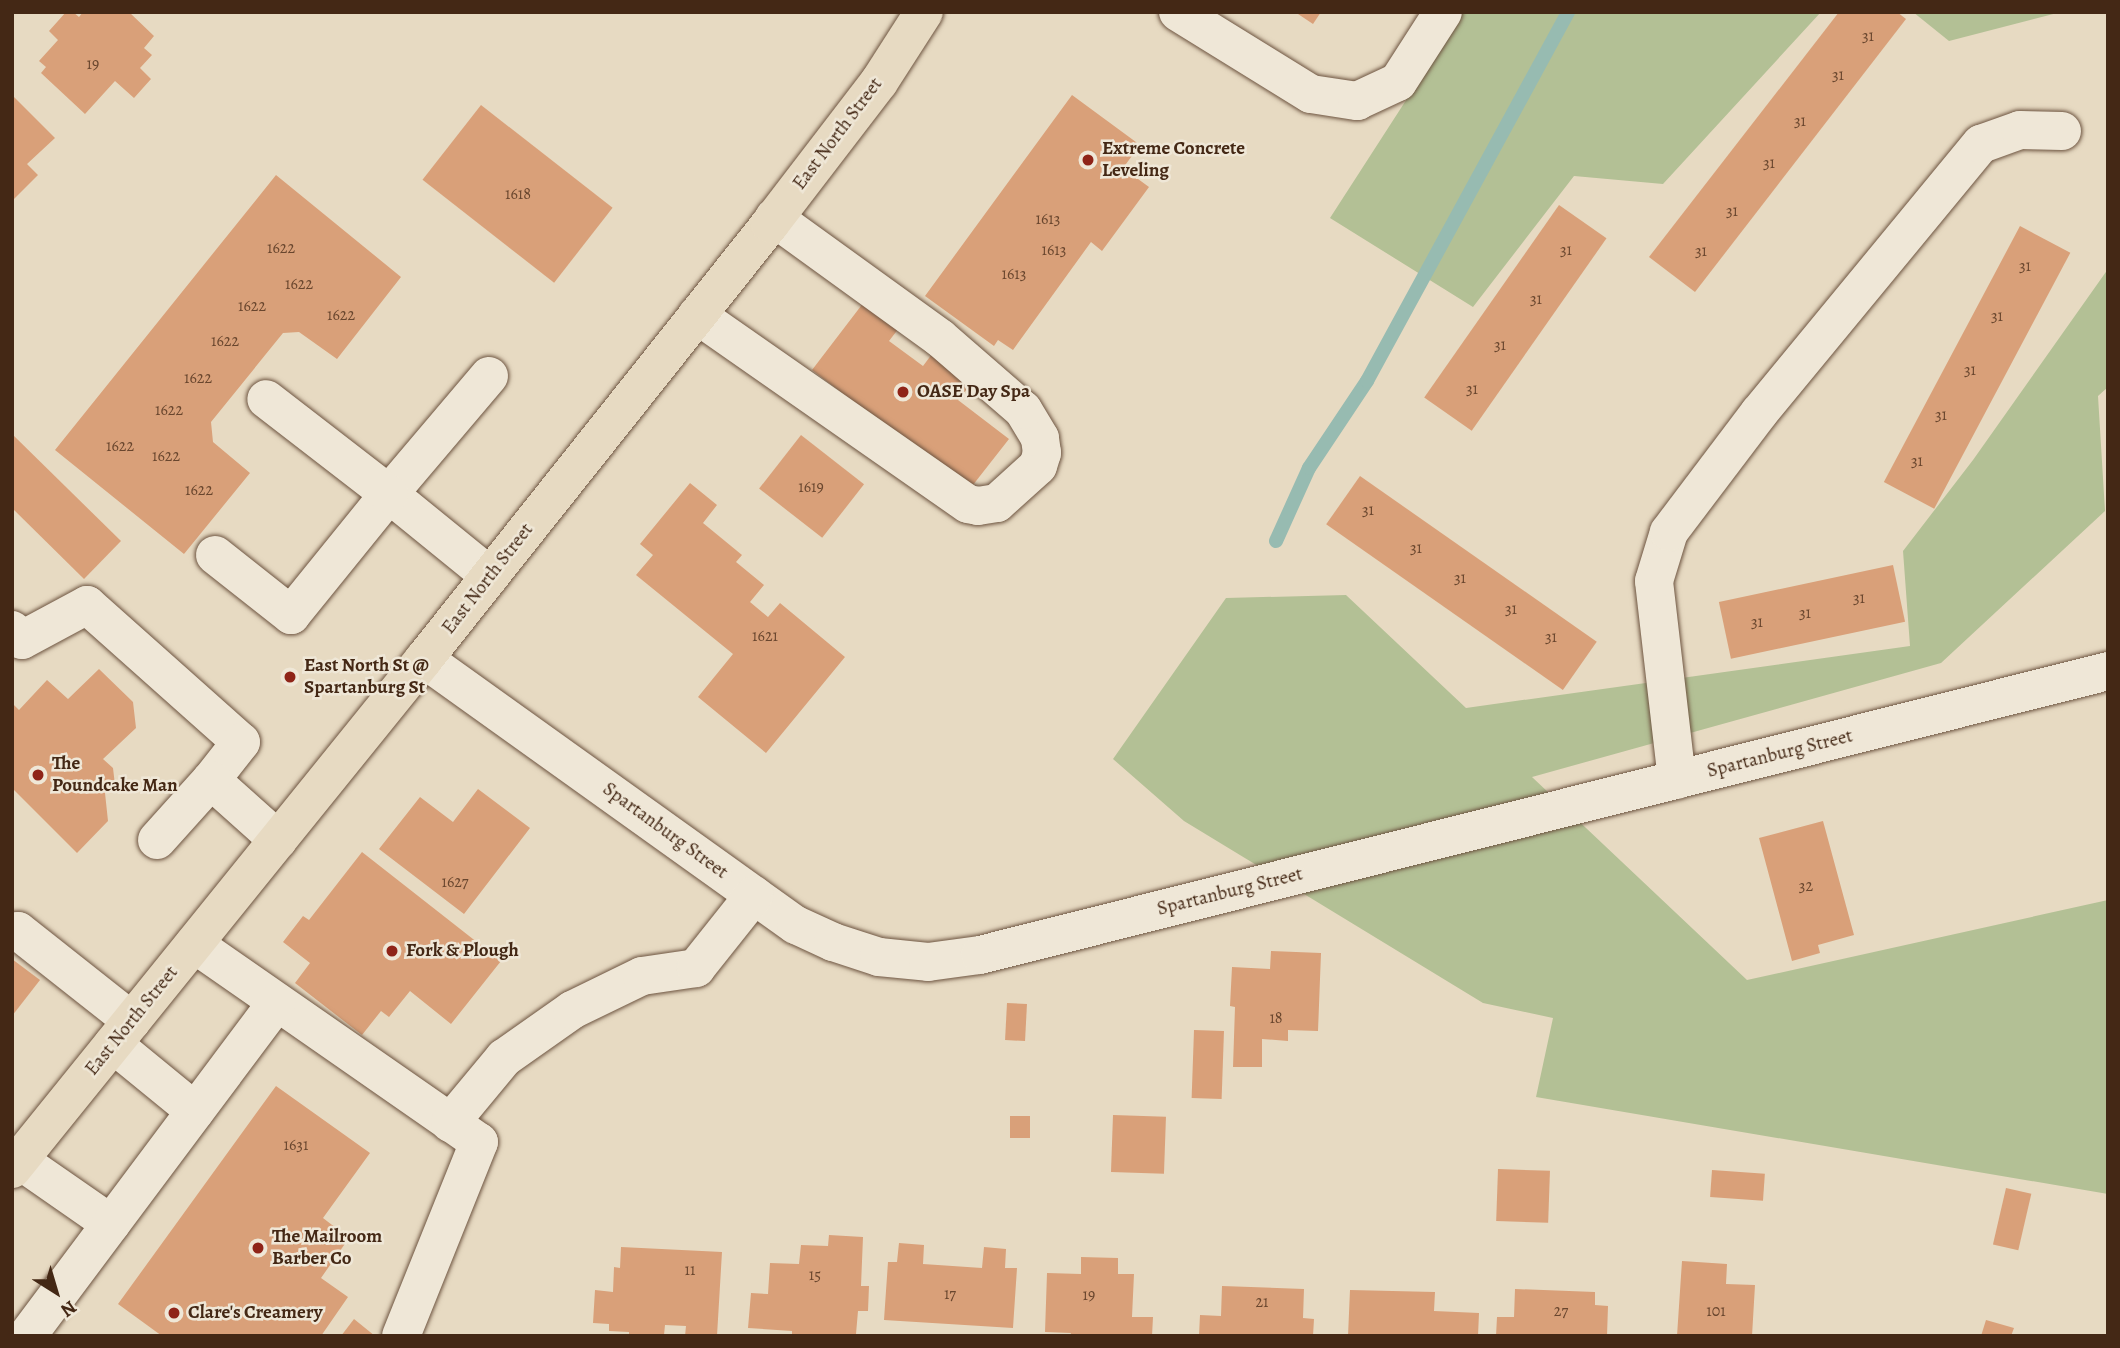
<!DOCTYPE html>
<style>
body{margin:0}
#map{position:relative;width:2120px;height:1348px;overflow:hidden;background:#e7dac2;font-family:Alegreya,serif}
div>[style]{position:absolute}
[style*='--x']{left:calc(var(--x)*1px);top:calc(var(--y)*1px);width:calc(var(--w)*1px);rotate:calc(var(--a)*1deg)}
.green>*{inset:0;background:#b3c095}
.stream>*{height:14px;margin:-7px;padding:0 7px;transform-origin:7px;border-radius:7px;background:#97bbb1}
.building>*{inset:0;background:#d9a079;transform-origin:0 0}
.roads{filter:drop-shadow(0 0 2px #6d5440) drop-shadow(0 0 2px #6d5440)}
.minor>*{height:38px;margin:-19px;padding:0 19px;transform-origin:19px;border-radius:19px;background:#efe7d7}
.major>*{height:38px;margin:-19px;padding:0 19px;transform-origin:19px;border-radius:19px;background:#e7dac2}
.dots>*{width:19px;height:19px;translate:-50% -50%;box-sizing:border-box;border:4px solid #efe7d7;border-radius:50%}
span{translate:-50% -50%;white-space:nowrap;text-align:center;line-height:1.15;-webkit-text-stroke:5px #efe7d7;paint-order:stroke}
.number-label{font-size:16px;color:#69462e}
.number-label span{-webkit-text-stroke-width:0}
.street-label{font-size:19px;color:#442815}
.poi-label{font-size:19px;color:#442815;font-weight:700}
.left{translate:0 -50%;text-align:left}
.frame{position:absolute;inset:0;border:14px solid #442815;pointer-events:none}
.north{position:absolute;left:21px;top:1257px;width:70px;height:70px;-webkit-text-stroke:5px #efe7d7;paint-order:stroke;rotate:143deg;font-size:19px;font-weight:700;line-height:28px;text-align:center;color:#442815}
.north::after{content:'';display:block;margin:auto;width:24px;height:32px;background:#442815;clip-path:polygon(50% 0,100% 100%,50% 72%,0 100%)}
</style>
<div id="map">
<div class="green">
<i style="clip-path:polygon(1463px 12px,1821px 12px,1663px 184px,1574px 176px,1473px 307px,1330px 218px)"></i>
<i style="clip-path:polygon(1913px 12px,2061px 12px,1949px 41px)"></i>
<i style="clip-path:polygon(2108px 269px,2108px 387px,2098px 396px,2105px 511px,1941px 663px,1532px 777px,1747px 980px,2108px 900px,2108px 1194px,1536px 1097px,1553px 1018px,1483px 1003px,1184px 821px,1113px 759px,1226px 598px,1346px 595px,1466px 708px,1910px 646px,1903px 551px,1973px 460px)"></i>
</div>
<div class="stream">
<i style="--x:1276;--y:541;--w:80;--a:-65.7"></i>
<i style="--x:1309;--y:468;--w:105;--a:-56.3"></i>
<i style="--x:1367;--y:381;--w:420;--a:-61.4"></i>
</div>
<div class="building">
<i style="clip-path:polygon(66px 12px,73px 12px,79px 17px,83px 12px,129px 12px,154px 36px,144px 48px,152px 55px,140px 68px,151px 79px,134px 98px,115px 81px,85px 114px,41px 73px,46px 67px,39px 61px,58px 40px,49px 31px)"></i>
<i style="clip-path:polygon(1295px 12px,1321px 12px,1313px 24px)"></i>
<i style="clip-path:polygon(1839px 12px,1897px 12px,1906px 19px,1695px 292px,1649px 257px)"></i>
<i style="clip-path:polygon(12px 95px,55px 138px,27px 164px,38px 175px,12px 201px)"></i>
<i style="clip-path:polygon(1072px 95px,1140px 145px,1123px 168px,1149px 187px,1102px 251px,1091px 242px,1013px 350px,998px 340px,994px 346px,925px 296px)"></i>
<i style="left:481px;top:105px;width:167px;height:95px;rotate:38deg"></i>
<i style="clip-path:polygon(276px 175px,401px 277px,337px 359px,299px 332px,283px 333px,211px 422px,213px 442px,250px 473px,184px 554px,55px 450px)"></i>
<i style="left:1559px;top:205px;width:58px;height:235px;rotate:35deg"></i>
<i style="left:2020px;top:226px;width:57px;height:290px;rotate:28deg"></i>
<i style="clip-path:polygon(864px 302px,899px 328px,889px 341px,923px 366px,932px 354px,971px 384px,958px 400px,1009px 439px,969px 490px,812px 370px)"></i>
<i style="clip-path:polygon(12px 434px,121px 541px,84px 579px,12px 508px)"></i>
<i style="left:801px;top:435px;width:80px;height:68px;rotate:38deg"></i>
<i style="left:1360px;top:476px;width:289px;height:59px;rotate:35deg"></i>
<i style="clip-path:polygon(690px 483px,717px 505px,703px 523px,742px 555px,736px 562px,764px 585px,750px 602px,768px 617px,780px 603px,845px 657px,766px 753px,698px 697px,733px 654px,636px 575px,653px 555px,640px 544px)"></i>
<i style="left:1893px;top:565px;width:58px;height:178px;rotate:78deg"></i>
<i style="clip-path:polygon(99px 669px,133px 702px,136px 728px,103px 759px,113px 768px,115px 785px,105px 793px,108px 821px,77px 853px,12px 788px,12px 703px,19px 710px,47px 680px,68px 699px)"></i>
<i style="clip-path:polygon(478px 789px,530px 828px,464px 914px,379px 849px,420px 797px,453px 822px)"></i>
<i style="clip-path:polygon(1823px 821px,1854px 935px,1818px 945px,1820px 953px,1792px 961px,1759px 838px)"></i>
<i style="clip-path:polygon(362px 852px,501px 961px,451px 1024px,410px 991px,389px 1017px,381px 1011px,362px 1035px,295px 983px,310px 963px,283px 942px,303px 916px,309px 920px)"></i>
<i style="clip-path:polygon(1271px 951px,1321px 953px,1318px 1031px,1288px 1030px,1288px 1041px,1262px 1039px,1262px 1067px,1233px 1067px,1235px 1007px,1230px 1006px,1232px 967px,1270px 969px)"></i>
<i style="clip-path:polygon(12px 959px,40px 980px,12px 1016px)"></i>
<i style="left:1007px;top:1003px;width:20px;height:37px;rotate:3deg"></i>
<i style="left:1194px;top:1030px;width:30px;height:68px;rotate:2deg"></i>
<i style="clip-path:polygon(276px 1086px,370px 1153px,323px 1218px,349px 1238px,321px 1278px,348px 1297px,321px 1336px,162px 1336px,118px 1304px)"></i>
<i style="left:1113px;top:1115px;width:53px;height:57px;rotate:2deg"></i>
<i style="left:1010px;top:1116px;width:20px;height:22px"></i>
<i style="left:1498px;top:1169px;width:52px;height:52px;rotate:2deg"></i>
<i style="left:1712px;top:1170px;width:53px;height:27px;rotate:4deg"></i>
<i style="left:2006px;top:1188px;width:26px;height:58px;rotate:13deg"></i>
<i style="clip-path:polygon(829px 1235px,863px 1237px,861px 1286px,869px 1286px,868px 1311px,858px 1311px,856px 1334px,792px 1336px,792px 1331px,748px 1328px,751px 1293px,768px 1294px,770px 1263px,799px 1264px,801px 1245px,828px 1246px)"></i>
<i style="clip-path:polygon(899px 1243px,924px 1245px,923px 1264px,982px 1268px,984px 1247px,1006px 1249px,1005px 1268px,1017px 1268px,1013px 1328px,884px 1320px,888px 1262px,897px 1262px)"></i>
<i style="clip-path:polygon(621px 1247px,722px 1252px,717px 1336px,685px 1336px,686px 1326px,665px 1325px,664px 1335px,629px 1336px,629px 1332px,609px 1331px,609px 1324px,593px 1323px,595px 1290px,613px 1292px,614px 1267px,620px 1268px)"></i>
<i style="clip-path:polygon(1081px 1257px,1118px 1258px,1118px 1274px,1134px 1274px,1132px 1317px,1153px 1317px,1152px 1336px,1070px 1336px,1071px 1333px,1045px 1332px,1047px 1273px,1081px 1274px)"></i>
<i style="clip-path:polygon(1682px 1261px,1727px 1264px,1726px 1284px,1755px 1285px,1752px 1336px,1677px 1336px)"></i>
<i style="clip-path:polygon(1222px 1286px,1304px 1289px,1303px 1318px,1314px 1319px,1313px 1336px,1199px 1336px,1200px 1315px,1221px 1316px)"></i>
<i style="clip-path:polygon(1515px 1289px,1595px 1292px,1595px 1305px,1608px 1306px,1607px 1336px,1496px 1336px,1497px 1317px,1514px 1317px)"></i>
<i style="clip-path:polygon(1350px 1290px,1435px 1292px,1434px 1311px,1479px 1313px,1478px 1336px,1348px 1336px)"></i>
<i style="clip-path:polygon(354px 1319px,375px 1336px,341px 1336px)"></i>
<i style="clip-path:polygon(1986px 1320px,2014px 1328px,2011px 1336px,1981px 1336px)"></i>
</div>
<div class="roads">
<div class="minor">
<i style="--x:1178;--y:12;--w:156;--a:31.7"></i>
<i style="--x:1311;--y:94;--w:47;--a:8.7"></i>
<i style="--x:1357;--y:101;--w:45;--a:-24.9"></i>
<i style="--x:1398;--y:82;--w:83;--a:-57.3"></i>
<i style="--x:697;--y:315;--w:330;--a:34.9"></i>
<i style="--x:968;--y:504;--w:10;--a:11"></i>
<i style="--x:978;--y:506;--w:19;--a:-9"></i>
<i style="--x:997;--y:503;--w:55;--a:-42.1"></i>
<i style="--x:1038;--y:466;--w:14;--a:-73"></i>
<i style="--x:1042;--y:453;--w:15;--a:-98"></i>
<i style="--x:1040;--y:438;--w:33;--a:-121"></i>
<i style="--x:1023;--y:410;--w:110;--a:-139.1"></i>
<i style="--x:940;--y:338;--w:205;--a:-144.1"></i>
<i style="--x:489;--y:376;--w:155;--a:130.3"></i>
<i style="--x:389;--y:494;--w:130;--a:39.1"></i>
<i style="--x:215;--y:555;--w:97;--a:38.3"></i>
<i style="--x:291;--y:615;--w:156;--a:-51"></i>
<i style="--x:389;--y:494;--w:155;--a:-142.3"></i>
<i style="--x:12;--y:630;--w:14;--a:45"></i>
<i style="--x:22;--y:640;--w:74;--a:-28.3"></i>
<i style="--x:87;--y:605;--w:206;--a:41.7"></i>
<i style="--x:241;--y:742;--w:48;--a:128.3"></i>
<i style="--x:211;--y:780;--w:90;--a:41.8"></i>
<i style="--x:424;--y:659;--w:457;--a:35.6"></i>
<i style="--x:796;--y:925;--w:41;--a:24.7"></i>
<i style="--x:833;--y:942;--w:48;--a:18.1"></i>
<i style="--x:879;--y:957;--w:49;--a:5.8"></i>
<i style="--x:928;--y:962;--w:52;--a:-7.7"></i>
<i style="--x:980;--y:955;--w:1163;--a:-14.13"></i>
<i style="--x:1677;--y:780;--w:200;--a:-96.6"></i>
<i style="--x:1654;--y:581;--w:51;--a:-73"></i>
<i style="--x:1669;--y:532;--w:149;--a:-52.9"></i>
<i style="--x:1759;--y:413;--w:349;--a:-50.5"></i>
<i style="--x:1981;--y:144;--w:41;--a:-19.7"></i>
<i style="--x:2020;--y:130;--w:42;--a:1.4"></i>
<i style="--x:157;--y:840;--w:81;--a:-48"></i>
<i style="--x:12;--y:932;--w:6;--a:-9"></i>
<i style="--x:18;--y:931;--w:145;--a:38.3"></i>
<i style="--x:194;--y:944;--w:347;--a:34.8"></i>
<i style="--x:479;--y:1142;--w:209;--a:111.9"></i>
<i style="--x:113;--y:1044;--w:106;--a:39.3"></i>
<i style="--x:450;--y:1123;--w:85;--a:-50.3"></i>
<i style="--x:504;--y:1058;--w:83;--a:-35.2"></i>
<i style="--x:572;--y:1010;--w:78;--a:-25.9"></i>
<i style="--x:642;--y:976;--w:55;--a:-8.4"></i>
<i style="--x:696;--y:968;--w:93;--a:-51.5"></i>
<i style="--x:19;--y:1160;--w:112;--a:34.8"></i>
<i style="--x:27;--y:1336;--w:417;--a:-53.2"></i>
</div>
<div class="major">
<i style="--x:12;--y:1169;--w:656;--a:-51.07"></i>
<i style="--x:424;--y:659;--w:556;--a:-51.5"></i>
<i style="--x:770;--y:224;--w:179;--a:-52.5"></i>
<i style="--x:879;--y:82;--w:83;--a:-57.3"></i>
</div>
</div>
<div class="dots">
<i style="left:1088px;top:160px;background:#8f2418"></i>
<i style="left:903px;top:392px;background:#8f2418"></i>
<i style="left:290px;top:677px;background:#8f2418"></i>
<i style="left:38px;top:775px;background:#8f2418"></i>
<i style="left:392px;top:951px;background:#8f2418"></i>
<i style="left:258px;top:1248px;background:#8f2418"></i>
<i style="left:174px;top:1313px;background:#8f2418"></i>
</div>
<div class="number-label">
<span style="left:1868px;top:36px">31</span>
<span style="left:93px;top:64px">19</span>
<span style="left:1838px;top:75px">31</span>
<span style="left:1800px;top:121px">31</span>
<span style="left:1769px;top:163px">31</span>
<span style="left:518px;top:194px">1618</span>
<span style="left:1732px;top:211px">31</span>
<span style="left:1048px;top:219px">1613</span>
<span style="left:281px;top:248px">1622</span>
<span style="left:1054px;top:250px">1613</span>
<span style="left:1566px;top:250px">31</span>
<span style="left:1701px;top:251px">31</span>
<span style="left:2025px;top:266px">31</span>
<span style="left:1014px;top:274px">1613</span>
<span style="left:299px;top:284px">1622</span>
<span style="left:1536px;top:299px">31</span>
<span style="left:252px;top:306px">1622</span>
<span style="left:341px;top:315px">1622</span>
<span style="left:1997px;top:316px">31</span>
<span style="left:225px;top:341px">1622</span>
<span style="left:1500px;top:345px">31</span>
<span style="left:1970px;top:370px">31</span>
<span style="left:198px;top:378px">1622</span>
<span style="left:1472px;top:389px">31</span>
<span style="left:169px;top:410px">1622</span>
<span style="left:1941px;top:415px">31</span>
<span style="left:120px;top:446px">1622</span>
<span style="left:166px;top:456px">1622</span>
<span style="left:1917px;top:461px">31</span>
<span style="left:811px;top:487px">1619</span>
<span style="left:199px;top:490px">1622</span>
<span style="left:1368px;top:510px">31</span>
<span style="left:1416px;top:548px">31</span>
<span style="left:1460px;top:578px">31</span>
<span style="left:1859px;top:598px">31</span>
<span style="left:1511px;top:609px">31</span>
<span style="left:1805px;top:613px">31</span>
<span style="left:1757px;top:622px">31</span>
<span style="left:765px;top:636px">1621</span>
<span style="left:1551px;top:637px">31</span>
<span style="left:455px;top:882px">1627</span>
<span style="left:1806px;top:886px">32</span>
<span style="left:1276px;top:1018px">18</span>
<span style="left:296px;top:1145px">1631</span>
<span style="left:690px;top:1270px">11</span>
<span style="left:815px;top:1275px">15</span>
<span style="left:950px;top:1294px">17</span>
<span style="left:1089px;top:1295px">19</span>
<span style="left:1262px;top:1302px">21</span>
<span style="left:1561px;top:1311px">27</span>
<span style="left:1716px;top:1311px">101</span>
</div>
<div class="street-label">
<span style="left:838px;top:134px;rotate:-53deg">East North Street</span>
<span style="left:488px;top:579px;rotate:-52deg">East North Street</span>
<span style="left:1780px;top:754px;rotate:-14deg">Spartanburg Street</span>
<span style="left:665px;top:831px;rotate:36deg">Spartanburg Street</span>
<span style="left:1230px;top:892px;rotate:-14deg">Spartanburg Street</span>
<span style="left:132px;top:1021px;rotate:-51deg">East North Street</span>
</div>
<div class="poi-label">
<span class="left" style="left:1102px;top:160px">Extreme Concrete<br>Leveling</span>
<span class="left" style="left:917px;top:392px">OASE Day Spa</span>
<span class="left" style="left:304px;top:677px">East North St @<br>Spartanburg St</span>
<span class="left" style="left:52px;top:775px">The<br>Poundcake Man</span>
<span class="left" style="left:406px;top:951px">Fork &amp; Plough</span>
<span class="left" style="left:272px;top:1248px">The Mailroom<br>Barber Co</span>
<span class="left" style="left:188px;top:1313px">Clare's Creamery</span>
</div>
<div class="frame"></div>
<div class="north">N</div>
</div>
